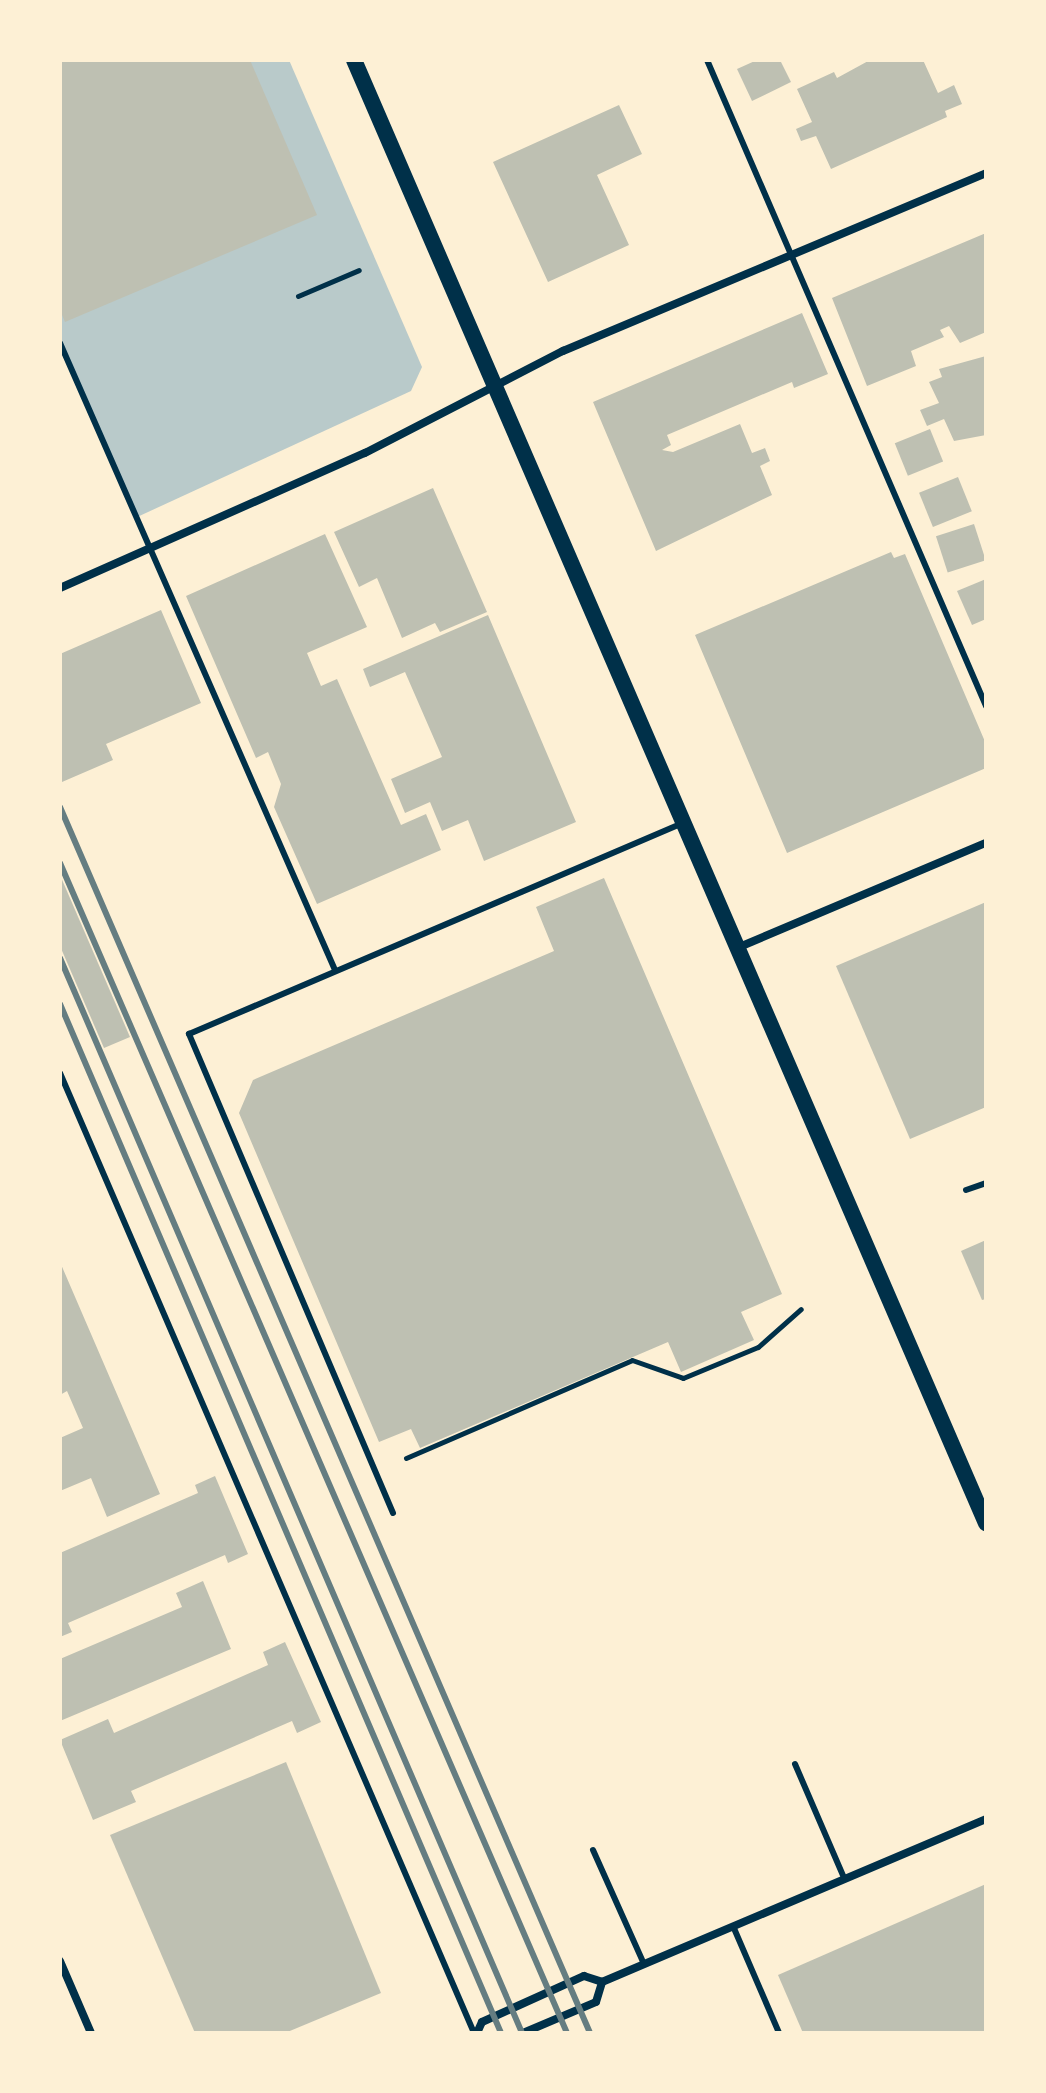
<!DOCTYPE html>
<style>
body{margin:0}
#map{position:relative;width:1046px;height:2093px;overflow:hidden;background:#fdf0d5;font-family:Ubuntu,sans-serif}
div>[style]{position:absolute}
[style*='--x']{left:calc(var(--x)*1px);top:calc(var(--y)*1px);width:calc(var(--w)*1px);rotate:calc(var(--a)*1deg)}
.green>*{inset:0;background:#b9caca}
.building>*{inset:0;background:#bec0b2;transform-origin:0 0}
.path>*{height:5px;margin:-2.5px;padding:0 2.5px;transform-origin:2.5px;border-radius:2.5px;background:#003049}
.service>*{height:6px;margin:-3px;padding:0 3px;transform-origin:3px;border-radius:3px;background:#003049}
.minor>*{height:8px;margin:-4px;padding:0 4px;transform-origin:4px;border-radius:4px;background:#003049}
.secondary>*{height:16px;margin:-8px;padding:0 8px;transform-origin:8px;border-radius:8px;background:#003049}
.rail>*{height:6px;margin:-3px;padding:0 3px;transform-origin:3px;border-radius:3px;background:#657d81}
span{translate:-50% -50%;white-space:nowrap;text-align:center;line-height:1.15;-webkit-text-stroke:6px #fdf0d5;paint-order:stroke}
.frame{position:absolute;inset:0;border:62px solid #fdf0d5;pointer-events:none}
</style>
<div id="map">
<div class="green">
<i style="clip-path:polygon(60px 60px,289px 60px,422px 367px,411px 391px,135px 518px,60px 343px)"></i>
</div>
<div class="building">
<i style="clip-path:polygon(60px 60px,250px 60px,317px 215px,65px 322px,60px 310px)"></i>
<i style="clip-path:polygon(757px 60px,780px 60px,791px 82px,752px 101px,737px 69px)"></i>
<i style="clip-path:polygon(870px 60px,923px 60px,938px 93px,954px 85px,962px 104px,945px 111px,947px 117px,831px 169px,816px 136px,801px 141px,796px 129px,812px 122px,797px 89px,834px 72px,837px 78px)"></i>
<i style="clip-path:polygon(619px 105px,642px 154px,597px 175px,629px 245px,548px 282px,493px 162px)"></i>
<i style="clip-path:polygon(986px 233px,986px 332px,960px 343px,949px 326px,940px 330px,944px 337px,911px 351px,916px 366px,867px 386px,832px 298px)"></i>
<i style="clip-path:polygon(802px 313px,828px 374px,794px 388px,792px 382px,667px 435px,671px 445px,662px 450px,673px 452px,740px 424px,752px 453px,765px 448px,770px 461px,760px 466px,772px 495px,656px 551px,593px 402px)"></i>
<i style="clip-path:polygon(986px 356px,986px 435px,954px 441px,944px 419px,927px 426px,920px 410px,939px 403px,929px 382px,942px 377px,939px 369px)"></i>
<i style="left:930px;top:429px;width:35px;height:38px;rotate:68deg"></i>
<i style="left:958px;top:477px;width:37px;height:42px;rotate:68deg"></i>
<i style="clip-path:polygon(433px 488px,487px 612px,440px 632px,435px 623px,402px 638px,377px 578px,359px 587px,334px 532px)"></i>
<i style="left:974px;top:524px;width:38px;height:40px;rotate:72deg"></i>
<i style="clip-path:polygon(325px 534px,367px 627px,307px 653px,321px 686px,337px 679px,401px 825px,426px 814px,441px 850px,317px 904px,274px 807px,281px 784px,268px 752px,256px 758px,186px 596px)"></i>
<i style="clip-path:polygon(891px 552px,894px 558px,905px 554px,986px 744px,986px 768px,787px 853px,695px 635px)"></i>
<i style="clip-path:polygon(986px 579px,986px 619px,972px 625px,957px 591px)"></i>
<i style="clip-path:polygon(161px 610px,201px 703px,106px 744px,113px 760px,62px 782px,60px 654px)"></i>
<i style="clip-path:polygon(488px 615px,576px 822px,484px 861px,468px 820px,442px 831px,430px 802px,405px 813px,391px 779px,442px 757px,405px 672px,370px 687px,363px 669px)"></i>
<i style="clip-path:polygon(60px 875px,130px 1037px,104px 1048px,60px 946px)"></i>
<i style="clip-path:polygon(604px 878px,782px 1294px,741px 1312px,754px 1340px,681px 1372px,668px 1342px,420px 1448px,411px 1429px,379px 1442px,239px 1113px,253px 1080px,554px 951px,536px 907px)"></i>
<i style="clip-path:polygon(986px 902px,986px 1107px,910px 1139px,836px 966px)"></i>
<i style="clip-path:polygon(986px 1240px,986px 1299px,982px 1300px,961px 1251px)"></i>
<i style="clip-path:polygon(60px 1262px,160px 1494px,107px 1517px,91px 1478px,60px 1491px,60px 1438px,83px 1428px,67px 1391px,60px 1395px)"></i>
<i style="clip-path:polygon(215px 1476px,248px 1554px,228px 1563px,225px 1555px,68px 1623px,72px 1632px,60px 1637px,60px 1553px,198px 1493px,195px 1485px)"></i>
<i style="clip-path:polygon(203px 1581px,231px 1649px,60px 1721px,60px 1659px,182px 1607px,176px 1593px)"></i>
<i style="clip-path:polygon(285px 1642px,321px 1722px,297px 1733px,292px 1721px,131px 1791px,136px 1802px,93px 1820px,60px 1740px,108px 1719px,114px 1733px,268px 1665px,263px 1652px)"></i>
<i style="clip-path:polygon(286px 1762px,381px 1993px,285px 2033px,195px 2033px,110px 1835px)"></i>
<i style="clip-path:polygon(986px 1884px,986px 2031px,803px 2033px,778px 1975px)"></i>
</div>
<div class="path">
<i style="--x:298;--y:296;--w:66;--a:-23.1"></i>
<i style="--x:406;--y:1458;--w:246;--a:-23.4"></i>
<i style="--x:632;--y:1360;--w:54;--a:19.4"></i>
<i style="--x:683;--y:1378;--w:81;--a:-22.5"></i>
<i style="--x:758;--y:1347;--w:57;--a:-41.5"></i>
</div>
<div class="service">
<i style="--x:707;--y:60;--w:704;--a:66.64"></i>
<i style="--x:60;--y:343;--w:685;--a:66.32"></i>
<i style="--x:60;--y:1073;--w:1045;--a:66.67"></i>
<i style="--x:966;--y:1190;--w:21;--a:-19"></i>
<i style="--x:393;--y:1513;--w:521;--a:-113.07"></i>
<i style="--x:189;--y:1034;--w:537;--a:-23.13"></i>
<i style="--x:795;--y:1764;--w:124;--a:66.7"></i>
<i style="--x:593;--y:1850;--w:125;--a:65.9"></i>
<i style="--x:733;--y:1926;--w:116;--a:66.7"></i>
</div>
<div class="minor">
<i style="--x:60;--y:588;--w:334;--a:-23.9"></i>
<i style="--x:365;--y:453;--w:223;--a:-27.3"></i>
<i style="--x:563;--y:351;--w:459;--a:-22.8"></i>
<i style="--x:737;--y:948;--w:270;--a:-22.9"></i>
<i style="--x:60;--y:1961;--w:78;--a:66.7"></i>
<i style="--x:477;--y:2033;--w:12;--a:-66"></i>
<i style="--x:482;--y:2022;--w:112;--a:-24.3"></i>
<i style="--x:584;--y:1976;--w:19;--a:18"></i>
<i style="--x:602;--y:1982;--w:417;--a:-23"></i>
<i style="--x:523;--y:2033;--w:79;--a:-23"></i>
<i style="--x:596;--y:2002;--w:21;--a:-73"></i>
</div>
<div class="secondary">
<i style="--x:354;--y:60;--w:1594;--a:66.64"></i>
</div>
<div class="rail">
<i style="--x:60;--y:807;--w:1336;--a:66.62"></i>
<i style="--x:60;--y:863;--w:1275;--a:66.57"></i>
<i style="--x:60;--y:958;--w:1170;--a:66.74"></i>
<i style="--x:60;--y:1004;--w:1120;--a:66.8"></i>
</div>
<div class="frame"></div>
</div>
